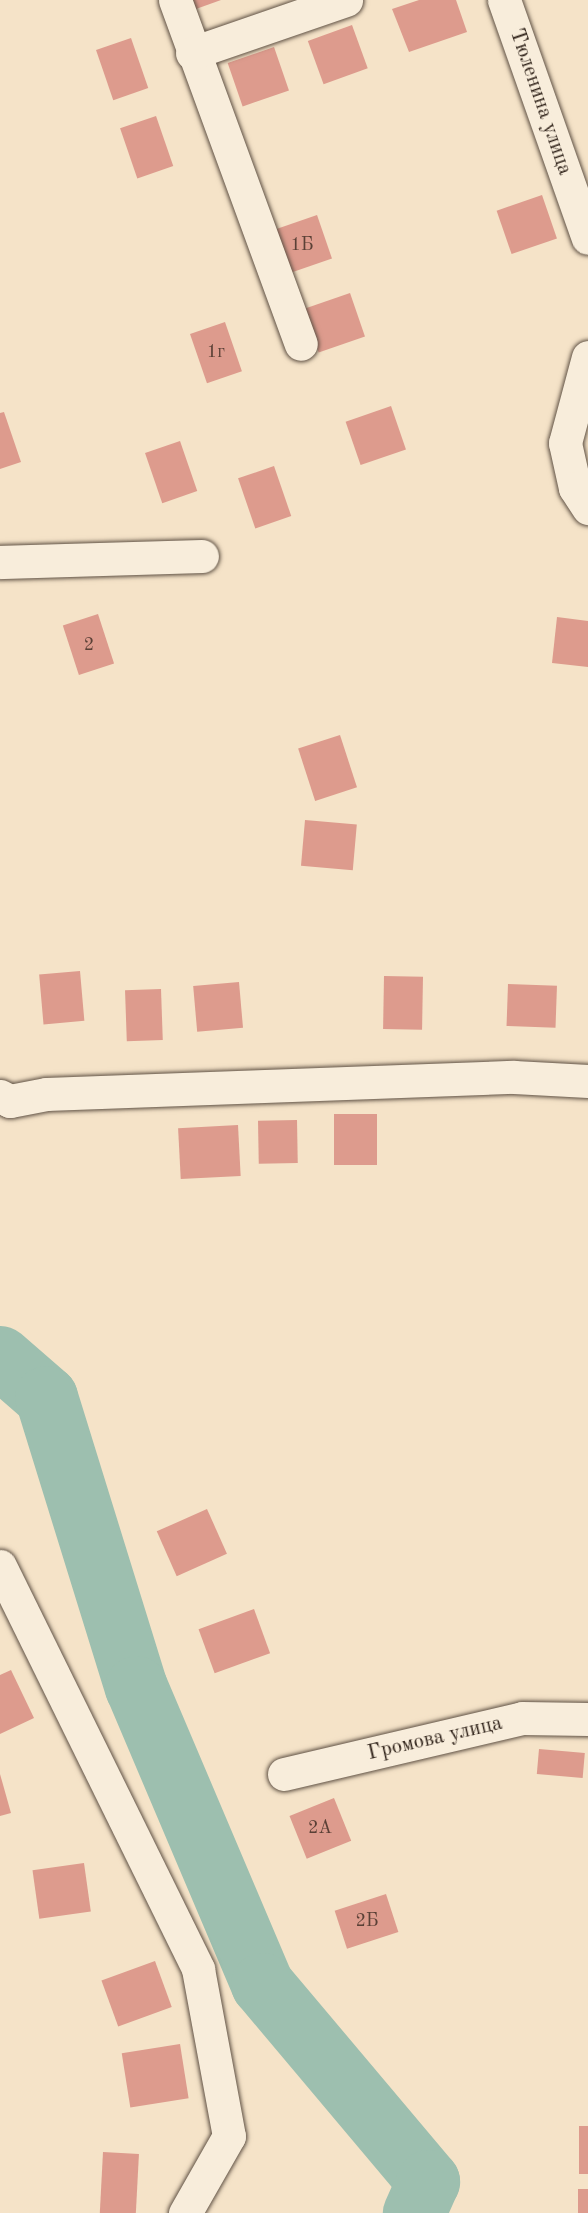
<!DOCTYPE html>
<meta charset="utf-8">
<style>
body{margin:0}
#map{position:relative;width:588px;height:2213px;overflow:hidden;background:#f5e3c8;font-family:"Old Standard TT",serif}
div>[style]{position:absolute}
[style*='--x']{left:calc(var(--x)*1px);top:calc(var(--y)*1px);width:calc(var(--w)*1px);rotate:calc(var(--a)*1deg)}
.river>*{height:63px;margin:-31.5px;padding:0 31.5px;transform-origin:31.5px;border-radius:31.5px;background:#9dbfaf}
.building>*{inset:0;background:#dd9b8d;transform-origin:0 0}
.roads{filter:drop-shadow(0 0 2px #605245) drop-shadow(0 0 2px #605245)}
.minor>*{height:33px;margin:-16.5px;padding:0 16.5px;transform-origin:16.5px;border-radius:16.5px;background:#f8eddb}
span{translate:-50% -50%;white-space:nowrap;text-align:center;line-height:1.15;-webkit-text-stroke:4.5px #f8eddb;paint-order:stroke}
.number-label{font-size:18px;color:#5a4036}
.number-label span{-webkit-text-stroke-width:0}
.street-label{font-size:21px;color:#2f2219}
</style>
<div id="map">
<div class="river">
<i style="--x:0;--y:1357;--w:61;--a:41"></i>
<i style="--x:46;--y:1397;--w:304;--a:72.8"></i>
<i style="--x:136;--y:1687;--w:323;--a:67"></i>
<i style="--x:262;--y:1984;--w:258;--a:49.9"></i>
<i style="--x:428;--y:2181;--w:35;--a:114"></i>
</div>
<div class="building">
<i style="clip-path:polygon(193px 0,221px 0,196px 9px)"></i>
<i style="clip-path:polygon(419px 0,456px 0,467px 32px,409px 52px,392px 9px)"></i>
<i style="left:352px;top:25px;width:46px;height:47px;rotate:70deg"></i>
<i style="left:131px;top:38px;width:53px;height:37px;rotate:71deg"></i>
<i style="left:274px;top:47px;width:46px;height:49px;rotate:71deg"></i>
<i style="left:156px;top:116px;width:53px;height:38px;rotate:71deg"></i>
<i style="left:542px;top:195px;width:46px;height:48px;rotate:71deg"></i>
<i style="left:317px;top:215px;width:46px;height:49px;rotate:71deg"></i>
<i style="left:350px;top:293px;width:46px;height:49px;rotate:71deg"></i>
<i style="left:225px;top:322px;width:52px;height:37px;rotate:71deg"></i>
<i style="left:391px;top:406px;width:46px;height:48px;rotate:71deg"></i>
<i style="clip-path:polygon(4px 412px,21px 462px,0 469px,0 413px)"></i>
<i style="left:180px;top:441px;width:53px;height:37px;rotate:71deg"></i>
<i style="left:274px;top:466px;width:53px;height:38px;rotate:71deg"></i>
<i style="left:98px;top:614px;width:52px;height:37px;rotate:72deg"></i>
<i style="clip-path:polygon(557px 617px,588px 621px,588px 667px,552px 663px)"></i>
<i style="left:340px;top:735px;width:55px;height:44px;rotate:72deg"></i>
<i style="left:305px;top:820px;width:52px;height:46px;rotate:5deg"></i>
<i style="left:80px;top:971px;width:50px;height:41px;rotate:85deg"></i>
<i style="left:384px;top:976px;width:39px;height:53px;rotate:1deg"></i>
<i style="left:239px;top:982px;width:46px;height:46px;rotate:85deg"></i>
<i style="left:508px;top:984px;width:49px;height:42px;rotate:2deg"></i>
<i style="left:161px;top:989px;width:51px;height:36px;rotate:88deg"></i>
<i style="left:334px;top:1114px;width:43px;height:51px"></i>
<i style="left:297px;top:1120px;width:43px;height:39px;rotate:89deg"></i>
<i style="left:238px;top:1125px;width:51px;height:60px;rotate:87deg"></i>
<i style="left:207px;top:1509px;width:49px;height:55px;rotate:66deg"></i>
<i style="left:254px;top:1609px;width:47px;height:59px;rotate:70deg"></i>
<i style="clip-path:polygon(11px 1670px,34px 1718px,0 1734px,0 1675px)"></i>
<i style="left:539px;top:1749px;width:46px;height:25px;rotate:5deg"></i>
<i style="clip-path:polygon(0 1774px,11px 1813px,0 1816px)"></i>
<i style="left:334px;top:1798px;width:46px;height:48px;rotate:68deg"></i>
<i style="left:84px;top:1863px;width:49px;height:52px;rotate:82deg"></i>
<i style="left:386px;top:1894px;width:40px;height:54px;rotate:72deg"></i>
<i style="left:155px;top:1961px;width:49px;height:57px;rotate:70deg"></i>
<i style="left:180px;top:2044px;width:55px;height:59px;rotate:81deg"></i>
<i style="left:579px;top:2126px;width:9px;height:48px"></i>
<i style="left:103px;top:2152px;width:36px;height:61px;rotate:3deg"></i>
<i style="left:578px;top:2189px;width:10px;height:24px"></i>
</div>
<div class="roads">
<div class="minor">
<i style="--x:175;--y:0;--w:366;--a:69.9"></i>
<i style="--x:504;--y:0;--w:252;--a:70.6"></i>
<i style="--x:192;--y:53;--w:163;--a:-19"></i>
<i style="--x:588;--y:357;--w:89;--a:105"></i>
<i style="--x:565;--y:443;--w:46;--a:77.5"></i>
<i style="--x:575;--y:488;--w:24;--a:57"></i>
<i style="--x:0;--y:562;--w:202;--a:-1.7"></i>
<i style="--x:0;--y:1096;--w:11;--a:27"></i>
<i style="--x:10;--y:1101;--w:37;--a:-11"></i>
<i style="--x:46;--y:1094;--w:468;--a:-2.1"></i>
<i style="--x:514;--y:1077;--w:74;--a:3.1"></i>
<i style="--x:0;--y:1566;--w:449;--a:63.8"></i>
<i style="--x:198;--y:1969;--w:170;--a:79.5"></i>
<i style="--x:229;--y:2136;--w:89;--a:119.7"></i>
<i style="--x:284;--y:1774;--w:244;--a:-13.2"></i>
<i style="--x:522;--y:1718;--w:66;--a:0.9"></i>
</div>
</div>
<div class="number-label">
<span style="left:302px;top:245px">1Б</span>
<span style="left:216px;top:352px">1г</span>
<span style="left:89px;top:645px">2</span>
<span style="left:320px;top:1828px">2А</span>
<span style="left:367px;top:1921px">2Б</span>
</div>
<div class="street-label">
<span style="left:540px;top:102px;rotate:71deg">Тюленина улица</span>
<span style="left:435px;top:1739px;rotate:-13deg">Громова улица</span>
</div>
</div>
